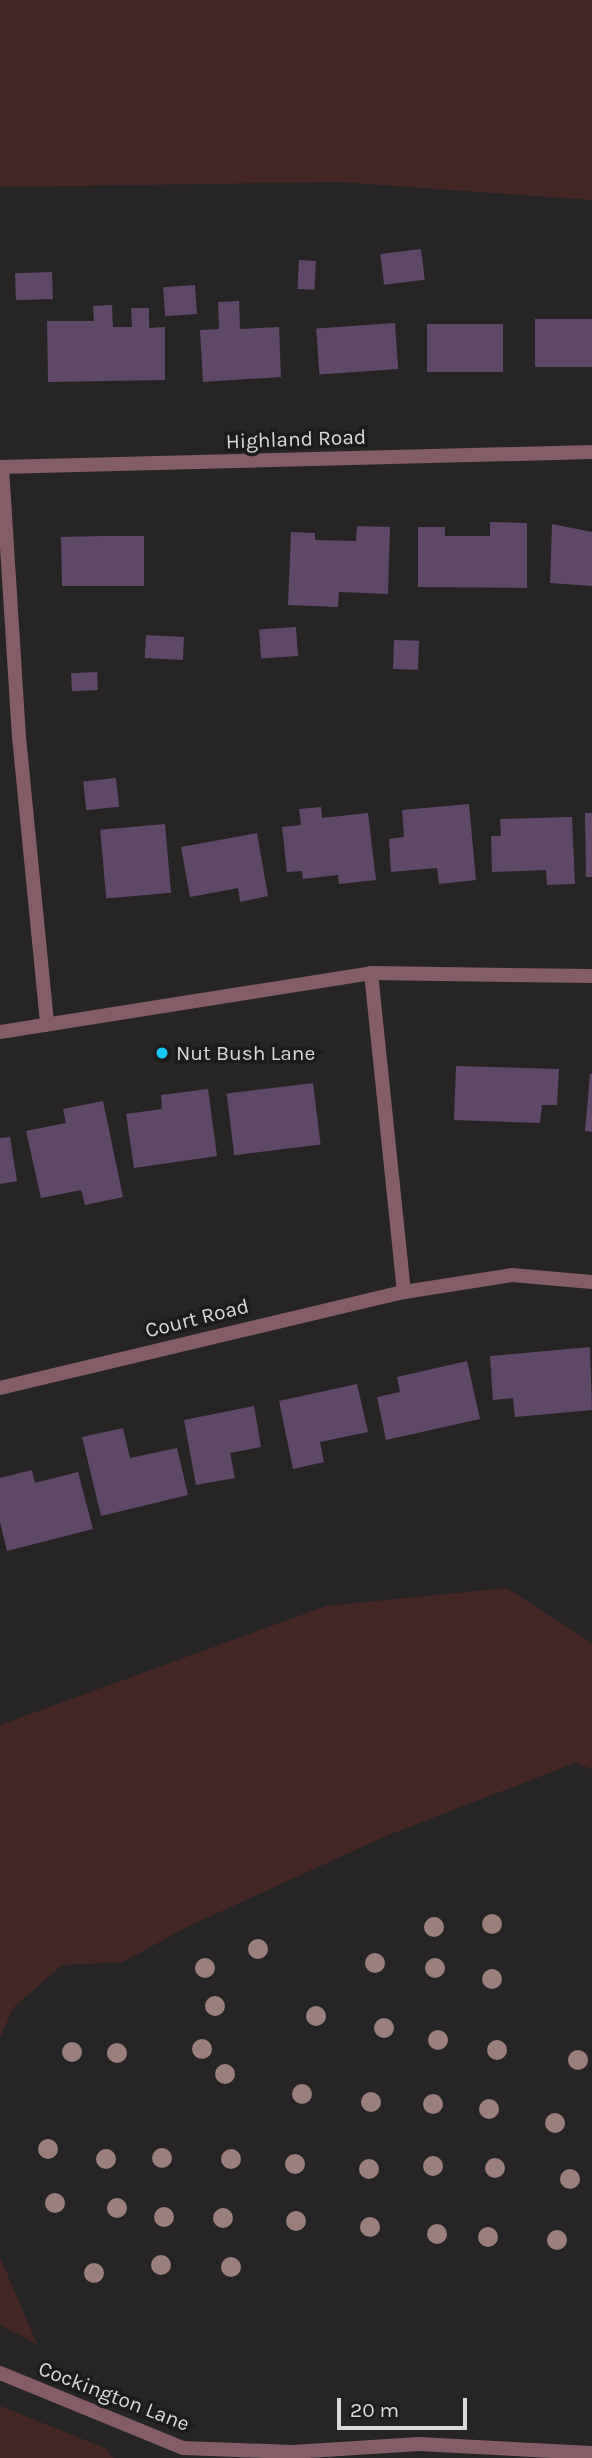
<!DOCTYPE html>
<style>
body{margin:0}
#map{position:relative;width:592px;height:2458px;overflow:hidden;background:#272426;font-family:Karla,sans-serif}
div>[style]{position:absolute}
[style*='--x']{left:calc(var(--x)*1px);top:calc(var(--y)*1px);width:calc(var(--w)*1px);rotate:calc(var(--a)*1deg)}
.green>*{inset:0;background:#442724}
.building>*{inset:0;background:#5f4768;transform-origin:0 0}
.minor>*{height:14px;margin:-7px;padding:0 7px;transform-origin:7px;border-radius:7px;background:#855d67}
.tertiary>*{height:14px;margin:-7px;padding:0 7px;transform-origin:7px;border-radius:7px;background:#855d67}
.trees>*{width:20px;height:20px;margin:-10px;border-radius:50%;background:#9a7f7d}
.dots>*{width:19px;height:19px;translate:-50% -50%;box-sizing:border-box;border:4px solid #1e1b1d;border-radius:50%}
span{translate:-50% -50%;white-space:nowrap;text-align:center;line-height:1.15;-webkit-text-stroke:7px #1e1b1d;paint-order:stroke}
.street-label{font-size:21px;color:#dbd8da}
.poi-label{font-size:21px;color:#dbd8da}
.left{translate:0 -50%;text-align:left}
.scale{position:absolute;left:337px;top:2398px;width:130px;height:32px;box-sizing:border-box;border:4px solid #dbd8da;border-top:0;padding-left:9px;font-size:21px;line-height:24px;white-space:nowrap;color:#dbd8da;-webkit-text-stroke:5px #1e1b1d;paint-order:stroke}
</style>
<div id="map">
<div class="green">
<i style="clip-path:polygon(0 0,592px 0,592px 200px,340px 182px,0 187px)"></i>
<i style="clip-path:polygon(507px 1588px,592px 1643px,592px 1769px,575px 1763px,386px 1836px,189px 1926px,123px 1962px,62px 1965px,13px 2008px,0 2038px,0 1725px,326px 1606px)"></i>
<i style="clip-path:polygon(0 2257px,37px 2344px,0 2325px)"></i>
<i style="clip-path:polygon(0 2406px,107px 2449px,113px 2458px,0 2458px)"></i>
</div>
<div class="building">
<i style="left:421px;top:249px;width:31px;height:41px;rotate:83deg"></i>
<i style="left:299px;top:260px;width:17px;height:29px;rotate:3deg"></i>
<i style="left:52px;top:272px;width:27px;height:37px;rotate:88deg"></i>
<i style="left:195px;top:285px;width:29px;height:32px;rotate:86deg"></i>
<i style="clip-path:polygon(239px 301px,240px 329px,279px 327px,281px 377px,203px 382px,200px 330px,219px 329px,218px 302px)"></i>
<i style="clip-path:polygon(112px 305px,113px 327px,132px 327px,131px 308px,149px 308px,149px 328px,165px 327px,165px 380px,48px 382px,47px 321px,94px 321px,93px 306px)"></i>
<i style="left:592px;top:319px;width:48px;height:57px;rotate:90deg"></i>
<i style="left:395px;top:323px;width:46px;height:79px;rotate:86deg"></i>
<i style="left:503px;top:324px;width:48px;height:76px;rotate:90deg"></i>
<i style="clip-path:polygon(490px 522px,527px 523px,527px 588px,418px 587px,418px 527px,445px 527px,445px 536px,490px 536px)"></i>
<i style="clip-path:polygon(552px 524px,592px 532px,592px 586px,550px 583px)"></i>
<i style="clip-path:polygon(357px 526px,390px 527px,388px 594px,339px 592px,338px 607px,288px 605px,291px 532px,315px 533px,315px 540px,356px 541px)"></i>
<i style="clip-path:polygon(103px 536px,144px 536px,144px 586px,62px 586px,61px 537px)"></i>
<i style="left:296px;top:627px;width:29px;height:37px;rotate:86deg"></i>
<i style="left:146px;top:635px;width:38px;height:23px;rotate:3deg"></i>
<i style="left:394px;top:640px;width:25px;height:29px;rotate:2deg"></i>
<i style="left:97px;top:672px;width:18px;height:26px;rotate:87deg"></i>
<i style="left:116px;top:778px;width:29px;height:33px;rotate:84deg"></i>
<i style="clip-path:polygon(469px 804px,476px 880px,439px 884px,437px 868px,391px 872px,389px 839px,404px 837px,402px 810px)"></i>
<i style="clip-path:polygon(321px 807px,322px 818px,368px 813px,376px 880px,339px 884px,338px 875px,303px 879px,302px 871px,287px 872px,282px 827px,301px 825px,299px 809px)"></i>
<i style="clip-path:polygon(585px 813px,592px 813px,592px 877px,586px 877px)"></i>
<i style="clip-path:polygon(572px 817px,575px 884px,547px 885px,546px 870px,492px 872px,491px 836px,501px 836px,500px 819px)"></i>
<i style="left:165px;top:824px;width:69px;height:65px;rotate:85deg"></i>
<i style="clip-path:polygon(257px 833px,268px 896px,240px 902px,238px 888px,190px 897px,181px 847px)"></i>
<i style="clip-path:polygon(456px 1066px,559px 1069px,557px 1105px,542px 1105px,540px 1123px,454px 1120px)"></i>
<i style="clip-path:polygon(590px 1074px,592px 1074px,592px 1132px,585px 1131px)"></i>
<i style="left:313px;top:1083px;width:62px;height:87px;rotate:83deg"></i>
<i style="clip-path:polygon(208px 1089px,217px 1156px,134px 1168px,126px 1114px,162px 1109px,161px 1095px)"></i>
<i style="clip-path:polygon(103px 1101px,123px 1197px,85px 1205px,81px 1190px,41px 1198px,26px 1131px,66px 1123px,63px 1109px)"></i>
<i style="clip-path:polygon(10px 1137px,17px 1181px,0 1184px,0 1138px)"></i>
<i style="clip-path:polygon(590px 1347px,592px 1410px,515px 1417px,513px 1398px,493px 1400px,490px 1356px)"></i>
<i style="clip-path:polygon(467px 1361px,480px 1419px,386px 1440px,377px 1397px,400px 1392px,397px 1377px)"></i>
<i style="clip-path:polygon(357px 1384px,368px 1432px,320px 1442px,324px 1462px,293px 1469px,279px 1401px)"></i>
<i style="clip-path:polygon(254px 1406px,261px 1447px,230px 1453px,235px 1478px,196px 1485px,184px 1420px)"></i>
<i style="clip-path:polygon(123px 1428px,130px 1458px,177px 1448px,188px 1495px,101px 1516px,82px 1437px)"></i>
<i style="clip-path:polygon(32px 1470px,35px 1483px,78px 1472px,93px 1529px,7px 1551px,0 1522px,0 1478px)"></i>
</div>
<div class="minor">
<i style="--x:0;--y:467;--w:592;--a:-1.45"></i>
<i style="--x:2;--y:467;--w:271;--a:86.4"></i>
<i style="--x:19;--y:737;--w:289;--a:84.4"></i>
<i style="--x:371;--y:973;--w:321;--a:84.1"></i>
<i style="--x:0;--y:1388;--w:415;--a:-13.4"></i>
<i style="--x:404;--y:1292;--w:109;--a:-8.9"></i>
<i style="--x:512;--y:1275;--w:80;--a:5"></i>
<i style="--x:0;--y:2373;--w:198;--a:22.3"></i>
<i style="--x:183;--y:2448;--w:110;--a:2.1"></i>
<i style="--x:293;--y:2452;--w:126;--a:-3.6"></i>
<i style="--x:419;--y:2444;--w:173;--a:3"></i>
</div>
<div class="tertiary">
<i style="--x:0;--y:1032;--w:376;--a:-9"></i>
<i style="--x:371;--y:973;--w:221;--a:0.8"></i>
</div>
<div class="trees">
<i style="left:492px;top:1924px"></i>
<i style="left:434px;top:1927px"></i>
<i style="left:258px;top:1949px"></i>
<i style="left:375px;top:1963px"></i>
<i style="left:205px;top:1968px"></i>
<i style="left:435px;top:1968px"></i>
<i style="left:492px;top:1979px"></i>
<i style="left:215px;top:2006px"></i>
<i style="left:316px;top:2016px"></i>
<i style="left:384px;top:2028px"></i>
<i style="left:438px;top:2040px"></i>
<i style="left:202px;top:2049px"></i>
<i style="left:497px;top:2050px"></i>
<i style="left:72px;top:2052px"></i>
<i style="left:117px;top:2053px"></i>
<i style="left:578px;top:2060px"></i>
<i style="left:225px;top:2074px"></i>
<i style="left:302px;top:2094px"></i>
<i style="left:371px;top:2102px"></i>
<i style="left:433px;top:2104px"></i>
<i style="left:489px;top:2109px"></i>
<i style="left:555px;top:2123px"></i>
<i style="left:48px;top:2149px"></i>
<i style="left:162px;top:2158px"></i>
<i style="left:106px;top:2159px"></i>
<i style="left:231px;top:2159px"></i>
<i style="left:295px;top:2164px"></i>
<i style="left:433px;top:2166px"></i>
<i style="left:495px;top:2168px"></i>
<i style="left:369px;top:2169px"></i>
<i style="left:570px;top:2179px"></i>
<i style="left:55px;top:2203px"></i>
<i style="left:117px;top:2208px"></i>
<i style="left:164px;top:2217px"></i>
<i style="left:223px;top:2218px"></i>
<i style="left:296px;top:2221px"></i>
<i style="left:370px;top:2227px"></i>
<i style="left:437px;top:2234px"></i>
<i style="left:488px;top:2237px"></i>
<i style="left:557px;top:2240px"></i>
<i style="left:161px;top:2265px"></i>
<i style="left:231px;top:2267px"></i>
<i style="left:94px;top:2273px"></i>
</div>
<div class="dots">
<i style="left:162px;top:1053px;background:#14cafb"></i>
</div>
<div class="street-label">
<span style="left:296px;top:439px;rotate:-2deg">Highland Road</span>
<span style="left:197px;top:1318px;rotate:-14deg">Court Road</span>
<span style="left:114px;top:2396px;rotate:21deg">Cockington Lane</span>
</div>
<div class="poi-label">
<span class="left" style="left:176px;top:1053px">Nut Bush Lane</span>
</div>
<div class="scale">20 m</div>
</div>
